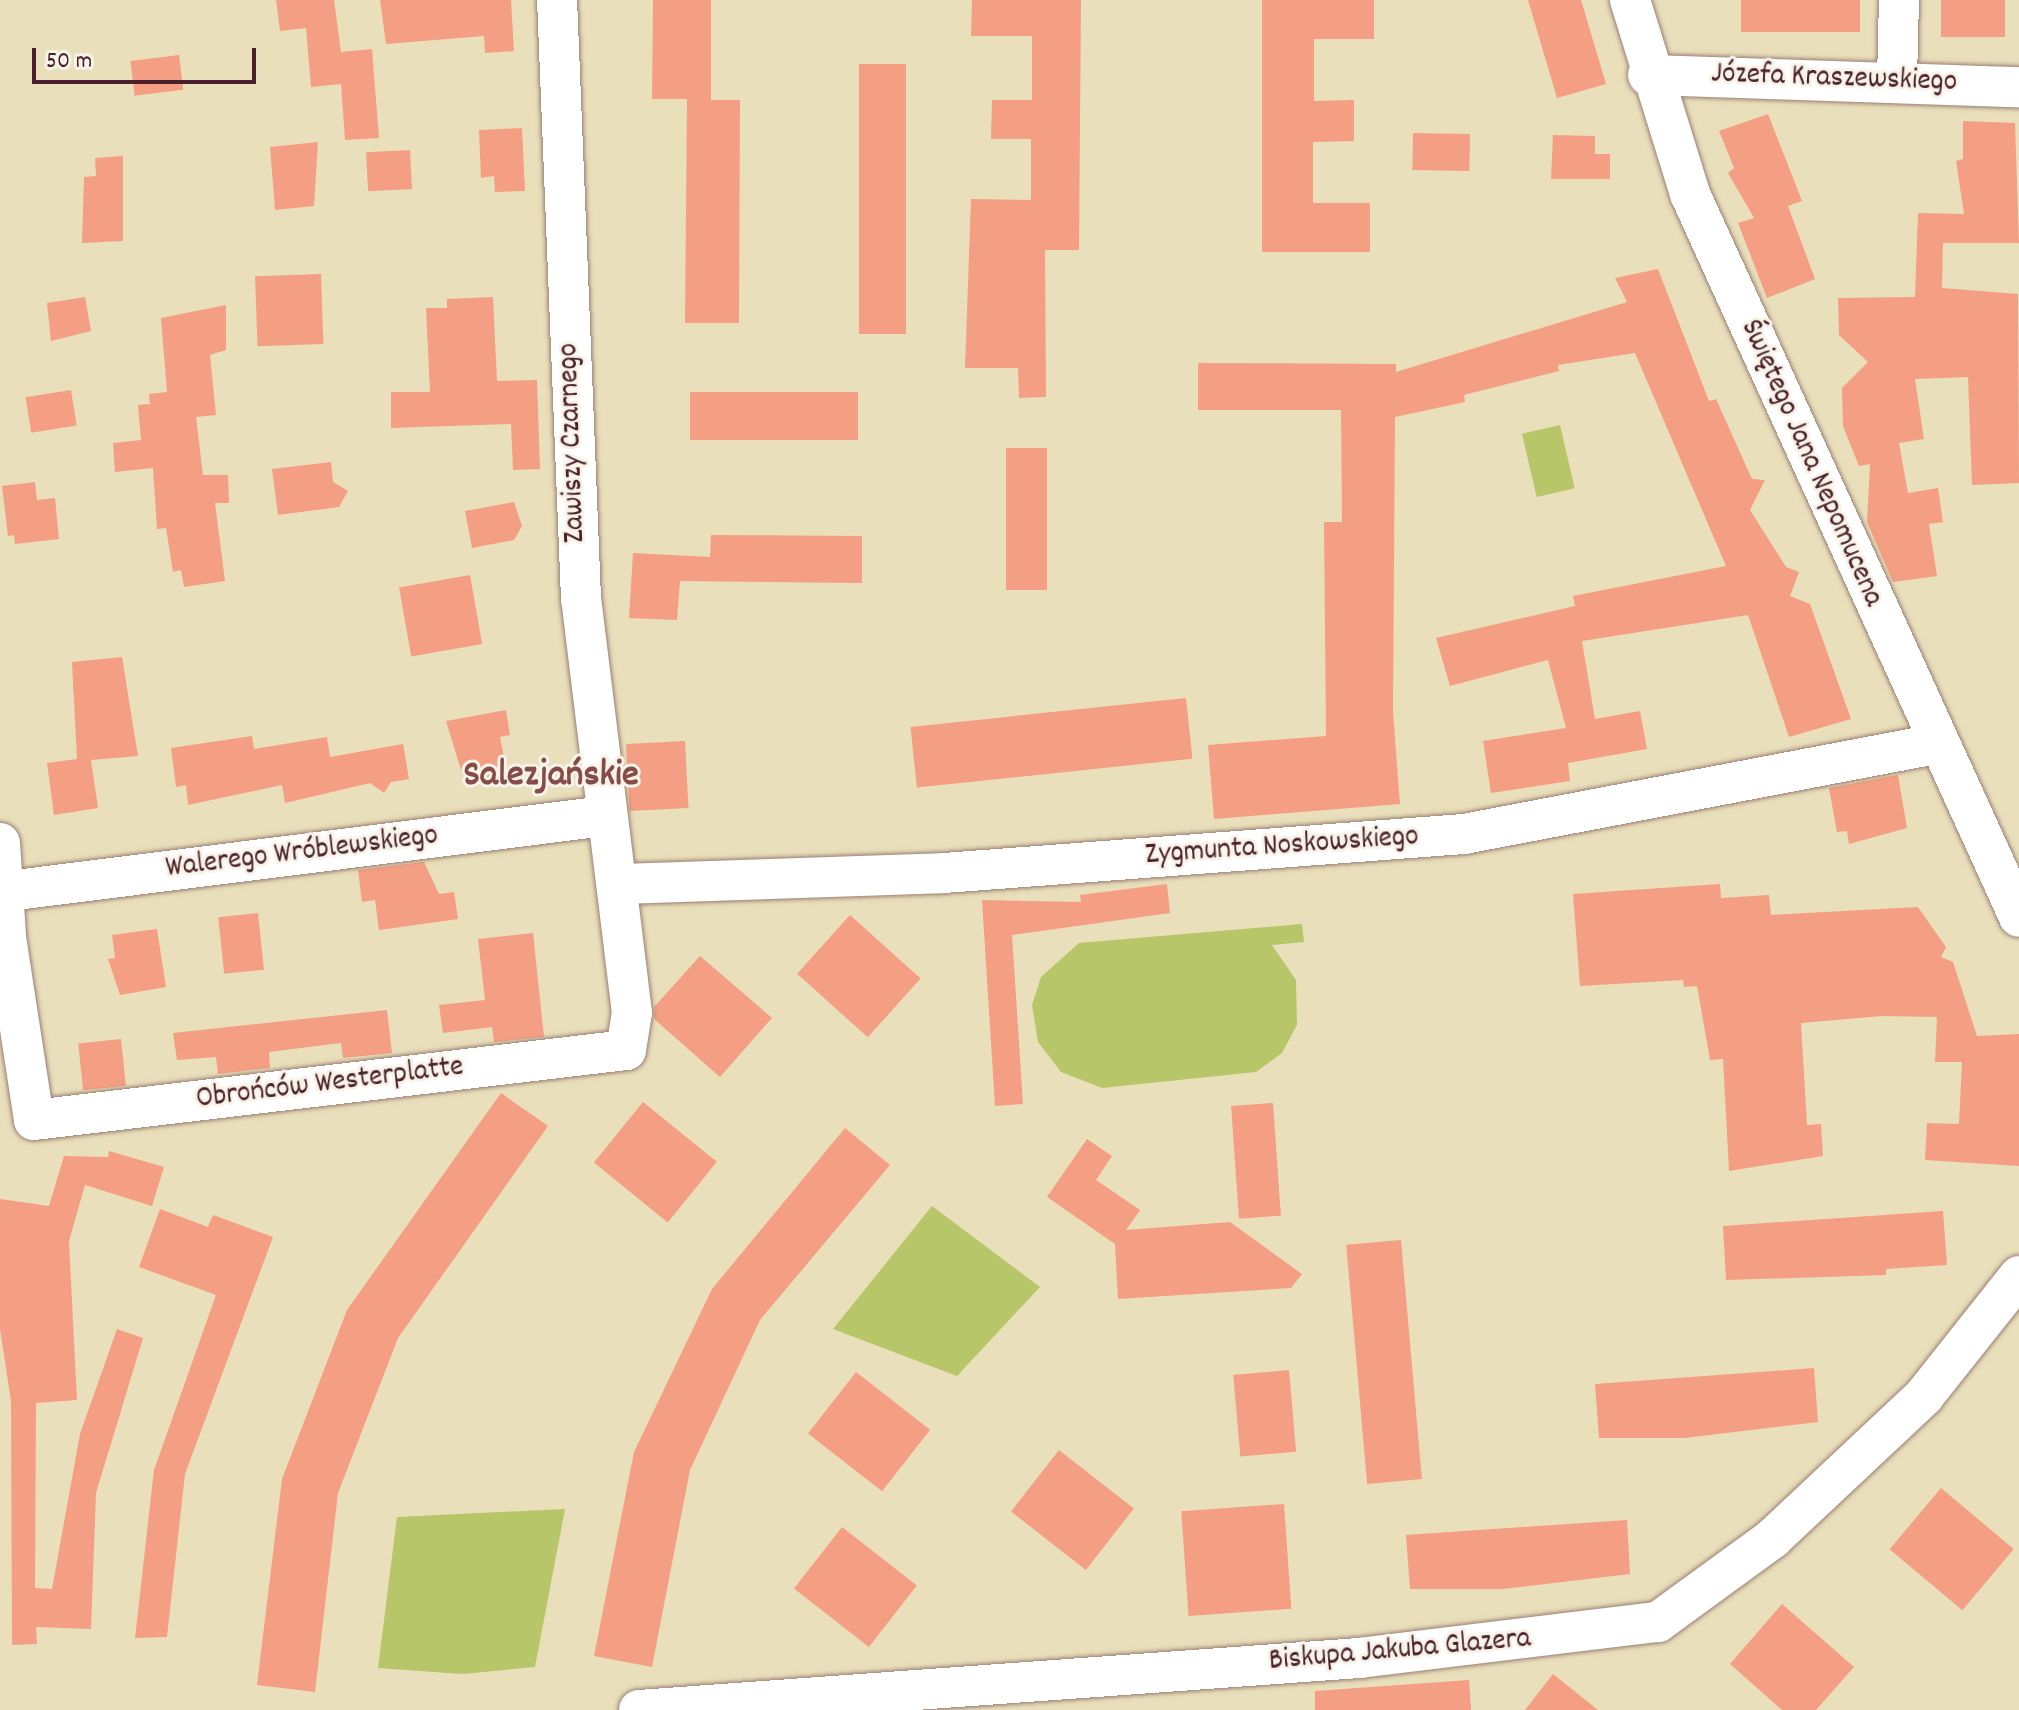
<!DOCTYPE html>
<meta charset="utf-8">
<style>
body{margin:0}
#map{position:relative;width:2019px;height:1710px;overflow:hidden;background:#e9dfbb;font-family:Dekko,sans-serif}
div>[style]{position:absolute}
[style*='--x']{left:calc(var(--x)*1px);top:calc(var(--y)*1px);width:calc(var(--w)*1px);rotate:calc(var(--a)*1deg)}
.green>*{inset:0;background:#b7c668;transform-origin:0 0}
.building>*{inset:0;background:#f49f83;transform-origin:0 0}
.roads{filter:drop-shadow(0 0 2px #9a7f73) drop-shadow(0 0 2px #9a7f73)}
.minor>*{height:40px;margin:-20px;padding:0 20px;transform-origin:20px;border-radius:20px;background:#fff}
span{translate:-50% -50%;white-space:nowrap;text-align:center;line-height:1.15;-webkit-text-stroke:6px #f7f3e8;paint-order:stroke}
.street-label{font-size:30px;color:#4a1f2b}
.district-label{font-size:38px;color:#864c4a;font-weight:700}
.scale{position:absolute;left:32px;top:48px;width:224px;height:36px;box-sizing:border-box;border:4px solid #4a1f2b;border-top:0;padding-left:10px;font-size:24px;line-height:28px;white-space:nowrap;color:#4a1f2b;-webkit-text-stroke:6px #f7f3e8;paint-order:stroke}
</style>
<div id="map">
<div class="green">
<i style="left:1560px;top:425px;width:65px;height:39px;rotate:77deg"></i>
<i style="clip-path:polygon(1302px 924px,1304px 942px,1272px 945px,1296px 980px,1297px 1025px,1282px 1053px,1256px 1072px,1102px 1088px,1061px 1072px,1038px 1042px,1032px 1005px,1041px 977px,1079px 943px)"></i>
<i style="clip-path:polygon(932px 1206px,1040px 1287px,957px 1376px,833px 1329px)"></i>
<i style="clip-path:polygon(565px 1509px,535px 1667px,462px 1674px,378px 1668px,397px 1517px)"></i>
</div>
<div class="building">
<i style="clip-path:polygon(276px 0,334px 0,341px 52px,372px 49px,379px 138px,345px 140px,341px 84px,311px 87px,306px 28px,280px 31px)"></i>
<i style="clip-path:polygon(380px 0,511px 0,514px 51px,485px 53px,484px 36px,386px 44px)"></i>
<i style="clip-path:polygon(653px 0,711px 0,711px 100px,740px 100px,739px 323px,685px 323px,687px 99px,652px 99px)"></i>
<i style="clip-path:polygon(972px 0,1081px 0,1079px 250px,1045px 250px,1046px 397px,1019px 398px,1018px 368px,965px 368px,971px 199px,1031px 200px,1031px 139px,991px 139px,992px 100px,1032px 100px,1032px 36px,971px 36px)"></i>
<i style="clip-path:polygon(1262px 0,1374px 0,1374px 39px,1314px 39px,1314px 101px,1354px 100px,1354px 141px,1313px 142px,1313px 203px,1370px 203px,1370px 252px,1262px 252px)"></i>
<i style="clip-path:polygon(1528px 0,1581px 0,1606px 84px,1557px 98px)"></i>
<i style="left:1741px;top:0;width:119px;height:32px"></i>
<i style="left:1941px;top:0;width:64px;height:37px"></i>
<i style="left:179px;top:55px;width:35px;height:49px;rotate:83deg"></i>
<i style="left:859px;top:64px;width:47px;height:270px"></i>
<i style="clip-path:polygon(1768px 114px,1802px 201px,1788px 206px,1815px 279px,1767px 298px,1738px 223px,1754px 218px,1728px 173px,1734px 168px,1719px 131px)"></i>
<i style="clip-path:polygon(1963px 121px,2015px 123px,2019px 243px,1943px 243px,1942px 288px,2018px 294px,2019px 483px,1972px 485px,1968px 377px,1915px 379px,1924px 439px,1899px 443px,1908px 493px,1938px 488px,1943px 522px,1929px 524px,1937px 576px,1893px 582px,1867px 522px,1870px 464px,1859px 466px,1843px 426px,1842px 388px,1868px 362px,1839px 335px,1838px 298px,1915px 297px,1918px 213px,1964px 214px,1956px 161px,1963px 159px)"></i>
<i style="clip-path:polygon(522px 128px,525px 191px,495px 192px,494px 176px,481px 178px,479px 130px)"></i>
<i style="left:1413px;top:133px;width:57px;height:37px;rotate:1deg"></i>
<i style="clip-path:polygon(1553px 135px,1595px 136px,1595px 154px,1610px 154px,1610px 179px,1551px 179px)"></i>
<i style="clip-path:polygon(318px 142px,314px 206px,275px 210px,270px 147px)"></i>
<i style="left:410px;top:150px;width:39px;height:44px;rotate:87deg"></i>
<i style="clip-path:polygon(123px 156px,123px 241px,82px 243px,84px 177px,96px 176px,95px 158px)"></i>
<i style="clip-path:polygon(1658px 269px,1709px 401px,1716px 399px,1752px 479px,1765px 480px,1750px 510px,1786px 567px,1799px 572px,1790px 596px,1810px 604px,1851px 719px,1789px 737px,1748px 615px,1582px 641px,1595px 719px,1640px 711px,1647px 749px,1568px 763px,1570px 781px,1491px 793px,1483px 741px,1566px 728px,1548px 660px,1450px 686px,1436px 638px,1575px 606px,1573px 596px,1726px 566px,1635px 353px,1558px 365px,1559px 371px,1464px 395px,1465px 402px,1395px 417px,1393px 712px,1400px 804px,1214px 819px,1208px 745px,1326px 736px,1324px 522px,1342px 522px,1341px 410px,1198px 410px,1198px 363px,1396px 364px,1396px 372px,1627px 302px,1615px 278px)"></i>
<i style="left:321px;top:274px;width:70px;height:66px;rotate:88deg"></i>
<i style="clip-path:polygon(85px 297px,91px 331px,51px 341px,47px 303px)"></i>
<i style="clip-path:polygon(493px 297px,497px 381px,537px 380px,540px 469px,513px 470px,511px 424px,391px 428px,391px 392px,430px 392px,426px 308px,447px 308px,447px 299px)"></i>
<i style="clip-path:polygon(226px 305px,226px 350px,210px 355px,216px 415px,196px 417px,203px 475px,228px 475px,229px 503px,215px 503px,225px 581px,184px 587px,181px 570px,173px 572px,166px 528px,157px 529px,153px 468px,115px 472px,113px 443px,141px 440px,138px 405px,150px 404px,149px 394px,167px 392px,161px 318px)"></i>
<i style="left:71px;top:390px;width:36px;height:46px;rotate:81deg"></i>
<i style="left:690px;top:392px;width:168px;height:48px"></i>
<i style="left:1006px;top:448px;width:41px;height:142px"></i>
<i style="clip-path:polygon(331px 462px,333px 482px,348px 491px,339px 507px,278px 515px,272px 469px)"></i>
<i style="clip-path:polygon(35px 482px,37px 500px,55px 498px,59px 539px,15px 544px,14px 535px,8px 536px,2px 486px)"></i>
<i style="clip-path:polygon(514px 502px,522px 526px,514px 540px,472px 548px,465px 511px)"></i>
<i style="clip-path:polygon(711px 535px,862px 536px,862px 583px,680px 581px,677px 620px,629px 618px,633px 553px,710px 557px)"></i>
<i style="left:470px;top:575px;width:70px;height:72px;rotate:80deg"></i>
<i style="clip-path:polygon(122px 657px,138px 756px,91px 760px,98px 808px,54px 815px,47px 763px,77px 759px,72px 662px)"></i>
<i style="left:1186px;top:698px;width:61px;height:277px;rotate:84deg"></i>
<i style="clip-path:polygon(506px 710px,510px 735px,500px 737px,508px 778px,466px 786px,446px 721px)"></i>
<i style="clip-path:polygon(252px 736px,254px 749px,327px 737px,330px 757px,403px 744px,409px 779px,391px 782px,384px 793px,370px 783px,285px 803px,282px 785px,188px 805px,186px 785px,176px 787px,171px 748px)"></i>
<i style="left:685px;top:741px;width:67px;height:59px;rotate:87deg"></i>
<i style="clip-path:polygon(1898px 775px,1907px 828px,1849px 844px,1847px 831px,1837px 832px,1829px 788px)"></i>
<i style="clip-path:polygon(424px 862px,439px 894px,454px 892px,458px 919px,379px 930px,375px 900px,362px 902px,358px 870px)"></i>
<i style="clip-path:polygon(1167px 884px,1170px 913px,1012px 935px,1023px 1104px,995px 1106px,982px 900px,1081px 902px,1080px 895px)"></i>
<i style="clip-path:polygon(1720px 884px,1721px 898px,1769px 895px,1771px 915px,1918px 907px,1946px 947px,1941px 957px,1953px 962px,1977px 1036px,2019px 1034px,2019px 1166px,1925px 1160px,1927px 1123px,1959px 1124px,1962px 1062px,1935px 1062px,1937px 1017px,1882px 1016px,1801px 1023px,1807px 1125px,1821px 1124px,1823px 1156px,1729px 1171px,1723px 1059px,1710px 1060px,1697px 986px,1684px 987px,1683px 980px,1580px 986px,1573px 894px)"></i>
<i style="left:258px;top:913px;width:57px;height:40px;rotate:84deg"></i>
<i style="left:850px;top:915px;width:95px;height:79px;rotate:42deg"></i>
<i style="clip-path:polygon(157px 929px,166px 987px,120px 995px,108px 959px,115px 958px,112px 935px)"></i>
<i style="clip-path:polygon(533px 933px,544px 1037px,494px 1042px,492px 1027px,443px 1033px,439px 1005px,485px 1000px,478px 939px)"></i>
<i style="clip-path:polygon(700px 956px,772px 1018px,720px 1077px,654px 1019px,654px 1007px)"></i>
<i style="clip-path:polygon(387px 1010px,392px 1053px,343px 1058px,341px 1043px,269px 1052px,270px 1068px,218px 1074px,216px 1057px,177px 1060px,173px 1033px)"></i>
<i style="left:121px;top:1039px;width:47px;height:43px;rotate:84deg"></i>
<i style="clip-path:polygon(501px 1093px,548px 1126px,398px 1338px,338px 1493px,315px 1692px,257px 1685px,282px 1479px,347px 1310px)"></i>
<i style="left:643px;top:1102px;width:95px;height:78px;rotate:39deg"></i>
<i style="left:1273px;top:1103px;width:113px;height:42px;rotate:86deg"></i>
<i style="clip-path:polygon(845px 1128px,890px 1165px,760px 1320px,690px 1470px,652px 1667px,594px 1656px,634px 1452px,712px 1289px)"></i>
<i style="clip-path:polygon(1087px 1139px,1112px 1156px,1096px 1180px,1140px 1210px,1126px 1230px,1230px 1222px,1302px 1274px,1291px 1288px,1118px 1299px,1115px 1244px,1047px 1197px)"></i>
<i style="clip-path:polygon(109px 1151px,164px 1167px,152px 1206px,85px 1185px,69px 1241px,77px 1400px,36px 1403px,35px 1588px,52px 1589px,80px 1434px,117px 1329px,143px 1338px,96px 1493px,91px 1629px,36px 1627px,37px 1644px,12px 1645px,11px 1401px,0 1329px,0 1199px,49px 1206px,64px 1156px,108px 1157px)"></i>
<i style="clip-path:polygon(160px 1209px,208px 1227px,213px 1215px,273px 1237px,185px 1474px,167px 1637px,135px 1638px,154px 1470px,216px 1295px,139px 1267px)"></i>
<i style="clip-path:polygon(1943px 1211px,1947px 1265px,1886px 1269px,1886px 1275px,1726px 1280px,1723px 1226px)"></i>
<i style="left:1401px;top:1240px;width:240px;height:55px;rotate:85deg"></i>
<i style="clip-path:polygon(1814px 1368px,1818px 1422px,1685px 1438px,1599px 1438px,1595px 1384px)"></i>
<i style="left:1289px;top:1370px;width:82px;height:56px;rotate:85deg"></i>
<i style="left:856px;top:1372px;width:94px;height:78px;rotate:38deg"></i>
<i style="left:1059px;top:1450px;width:95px;height:78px;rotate:38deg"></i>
<i style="left:1941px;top:1488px;width:95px;height:80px;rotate:40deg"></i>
<i style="left:1284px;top:1504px;width:105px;height:103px;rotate:86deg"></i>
<i style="clip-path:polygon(1627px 1520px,1630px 1574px,1503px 1589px,1410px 1589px,1406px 1535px)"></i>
<i style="left:842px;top:1527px;width:95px;height:78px;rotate:38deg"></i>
<i style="clip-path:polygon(1782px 1604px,1854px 1667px,1816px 1710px,1782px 1710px,1730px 1664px)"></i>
<i style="clip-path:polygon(1553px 1674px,1598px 1710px,1525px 1710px)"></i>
<i style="clip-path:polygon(1469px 1680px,1471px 1710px,1315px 1710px,1315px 1691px)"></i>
</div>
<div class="roads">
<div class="minor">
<i style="--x:1630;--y:0;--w:203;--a:72.8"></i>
<i style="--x:1690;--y:194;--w:794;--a:65.53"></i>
<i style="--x:1648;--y:75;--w:371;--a:1.9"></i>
<i style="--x:1897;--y:80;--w:80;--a:-88.6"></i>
<i style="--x:0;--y:843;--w:94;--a:86.3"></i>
<i style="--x:6;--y:937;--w:185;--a:81.3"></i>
<i style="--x:34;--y:1120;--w:596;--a:-6.74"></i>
<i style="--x:626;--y:1050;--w:37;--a:-81"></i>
<i style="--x:632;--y:1013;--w:417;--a:-97"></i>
<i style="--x:581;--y:599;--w:599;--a:-92.29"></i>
<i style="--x:619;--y:884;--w:325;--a:-1.9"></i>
<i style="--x:944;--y:873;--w:521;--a:-4.29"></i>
<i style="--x:1464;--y:834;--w:481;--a:-10.8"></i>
<i style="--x:0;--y:892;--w:610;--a:-7.16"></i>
<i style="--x:639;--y:1710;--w:722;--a:-4.13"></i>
<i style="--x:1359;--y:1658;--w:301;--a:-6.9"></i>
<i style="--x:1658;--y:1622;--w:142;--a:-36.1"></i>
<i style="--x:1773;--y:1538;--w:207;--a:-43.2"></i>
<i style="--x:1924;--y:1396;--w:153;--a:-51.6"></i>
</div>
</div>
<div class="street-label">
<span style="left:1834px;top:80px;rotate:2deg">Józefa Kraszewskiego</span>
<span style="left:574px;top:443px;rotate:-92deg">Zawiszy Czarnego</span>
<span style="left:1810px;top:464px;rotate:66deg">Świętego Jana Nepomucena</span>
<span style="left:1282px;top:848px;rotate:-4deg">Zygmunta Noskowskiego</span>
<span style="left:302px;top:854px;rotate:-7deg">Walerego Wróblewskiego</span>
<span style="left:330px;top:1085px;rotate:-7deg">Obrońców Westerplatte</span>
<span style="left:1400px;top:1652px;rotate:-5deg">Biskupa Jakuba Glazera</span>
</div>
<div class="district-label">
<span style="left:551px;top:777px">Salezjańskie</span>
</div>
<div class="scale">50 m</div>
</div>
